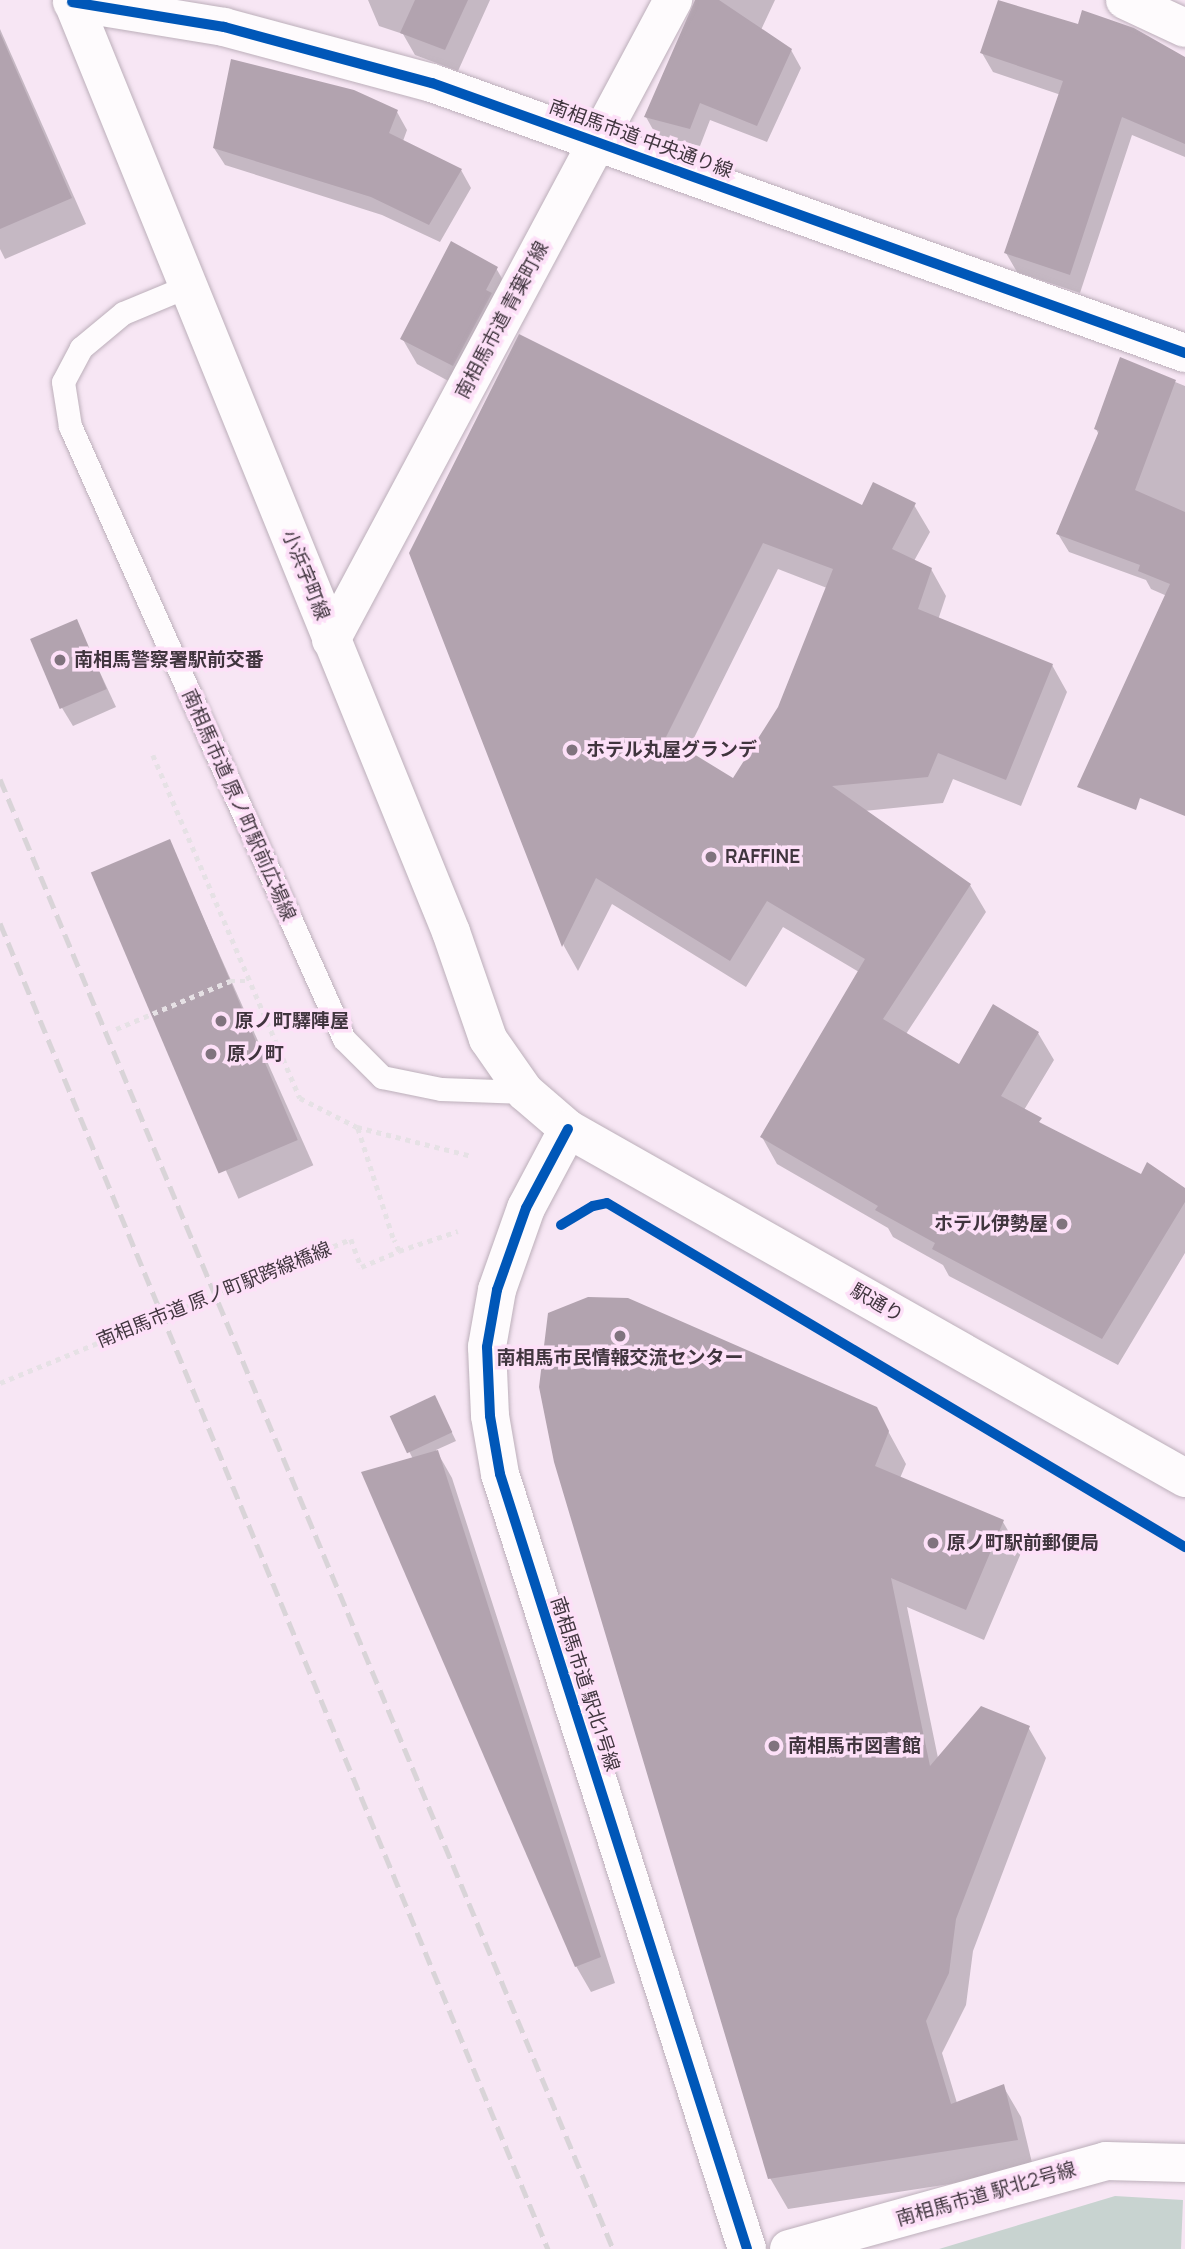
<!DOCTYPE html>
<meta charset="utf-8">
<style>
body{margin:0}
#map{position:relative;width:1185px;height:2249px;overflow:hidden;background:#f7e6f4;font-family:Manrope,"Noto Sans JP",sans-serif}
div>[style]{position:absolute}
[style*='--x']{left:calc(var(--x)*1px);top:calc(var(--y)*1px);width:calc(var(--w)*1px);rotate:calc(var(--a)*1deg)}
.green>*{inset:0;background:#c8d3d0}
.shadow>*{inset:0;background:#0003;transform-origin:0 0}
.building>*{inset:0;background:#b2a3af;transform-origin:0 0}
.path>*{height:4.5px;margin-top:-2.25px;transform-origin:0;background:repeating-linear-gradient(90deg,#e6e1e5 0 5px,transparent 0 10px)}
.roads{filter:drop-shadow(0 0 2px #bcafba) drop-shadow(0 0 2px #bcafba)}
.lane>*{height:23px;margin:-11.5px;padding:0 11.5px;transform-origin:11.5px;border-radius:11.5px;background:#fefbfd}
.street>*{height:38px;margin:-19px;padding:0 19px;transform-origin:19px;border-radius:19px;background:#fefbfd}
.secondary>*{height:38px;margin:-19px;padding:0 19px;transform-origin:19px;border-radius:19px;background:#fefbfd}
.rail>*{height:5px;margin-top:-2.5px;transform-origin:0;background:repeating-linear-gradient(90deg,#d9d4d8 0 14px,transparent 0 21px)}
.path-bridge>*{height:4.5px;margin-top:-2.25px;transform-origin:0;background:repeating-linear-gradient(90deg,#e6e1e5 0 5px,transparent 0 10px)}
.cycleway>*{height:10px;margin:-5px;padding:0 5px;transform-origin:5px;border-radius:5px;background:#0057b8}
.dots>*{width:19px;height:19px;translate:-50% -50%;box-sizing:border-box;border:4px solid #fde0f8;border-radius:50%}
span{translate:-50% -50%;white-space:nowrap;text-align:center;line-height:1.15;-webkit-text-stroke:7px #fde0f8;paint-order:stroke}
.street-label{font-size:19px;color:#40353e}
.poi-label{font-size:19px;color:#40353e;font-weight:700}
.left{translate:0 -50%;text-align:left}
.right{translate:-100% -50%;text-align:right}
</style>
<div id="map">
<div class="green">
<i style="clip-path:polygon(1115px 2196px,1183px 2200px,1181px 2249px,939px 2249px)"></i>
</div>
<div class="shadow">
<i style="clip-path:polygon(368px 0,490px 0,458px 71px,415px 55px,403px 34px,379px 26px)"></i>
<i style="clip-path:polygon(696px 0,775px 0,761px 30px,791px 50px,801px 68px,767px 142px,710px 120px,700px 146px,656px 135px,646px 117px)"></i>
<i style="clip-path:polygon(0 29px,86px 224px,5px 259px,0 249px)"></i>
<i style="clip-path:polygon(982px 53px,1185px 59px,1185px 157px,1132px 135px,1080px 293px,1017px 272px,1006px 253px,1061px 95px,993px 72px)"></i>
<i style="clip-path:polygon(397px 112px,407px 130px,403px 141px,461px 170px,471px 188px,440px 242px,382px 215px,225px 165px,214px 148px)"></i>
<i style="clip-path:polygon(496px 268px,511px 294px,467px 391px,417px 364px,402px 338px)"></i>
<i style="clip-path:polygon(1121px 360px,1185px 386px,1185px 800px,1167px 596px,1151px 589px,1146px 580px,1069px 552px,1058px 534px,1099px 435px,1096px 429px)"></i>
<i style="clip-path:polygon(evenodd,914px 505px,930px 532px,914px 561px,931px 569px,946px 596px,938px 620px,1052px 665px,1067px 692px,1021px 806px,953px 779px,943px 803px,864px 811px,970px 885px,986px 912px,906px 1034px,960px 1066px,1038px 1033px,1054px 1060px,1024px 1110px,1045px 1127px,1141px 1176px,1185px 1190px,1185px 1253px,1118px 1365px,949px 1276px,943px 1265px,893px 1237px,888px 1228px,777px 1164px,762px 1137px,859px 972px,783px 927px,746px 987px,612px 904px,578px 971px,564px 946px,410px 553px,914px 505px,778px 569px,827px 588px,779px 708px,734px 780px,687px 752px,778px 569px)"></i>
<i style="clip-path:polygon(76px 621px,116px 707px,73px 726px,62px 708px)"></i>
<i style="left:169px;top:841px;width:355px;height:82px;rotate:66deg"></i>
<i style="clip-path:polygon(439px 1406px,456px 1441px,436px 1450px,452px 1478px,615px 1983px,591px 1992px,576px 1966px,413px 1459px,392px 1418px)"></i>
<i style="clip-path:polygon(876px 1409px,906px 1464px,900px 1478px,1003px 1522px,1021px 1553px,984px 1640px,907px 1607px,938px 1758px,1028px 1727px,1046px 1758px,973px 1951px,966px 2005px,942px 2053px,957px 2103px,1003px 2086px,1021px 2117px,1034px 2171px,788px 2209px,770px 2178px)"></i>
</div>
<div class="building">
<i style="clip-path:polygon(415px 0,468px 0,445px 50px,400px 33px)"></i>
<i style="clip-path:polygon(695px 0,719px 0,792px 49px,757px 126px,700px 103px,690px 129px,644px 117px)"></i>
<i style="clip-path:polygon(998px 0,1078px 24px,1082px 10px,1134px 28px,1185px 57px,1185px 144px,1122px 117px,1070px 275px,1004px 253px,1063px 81px,980px 53px)"></i>
<i style="clip-path:polygon(0 33px,72px 198px,0 229px)"></i>
<i style="clip-path:polygon(231px 59px,354px 90px,398px 110px,389px 133px,462px 169px,429px 225px,371px 197px,213px 148px)"></i>
<i style="clip-path:polygon(451px 241px,498px 267px,486px 290px,492px 293px,453px 366px,400px 339px)"></i>
<i style="clip-path:polygon(evenodd,519px 334px,862px 505px,873px 482px,916px 503px,892px 549px,932px 568px,918px 609px,1053px 664px,1006px 780px,938px 753px,928px 777px,832px 786px,971px 884px,883px 1019px,959px 1064px,993px 1004px,1039px 1032px,1001px 1096px,1042px 1118px,1039px 1122px,1141px 1174px,1147px 1162px,1185px 1188px,1185px 1202px,1102px 1339px,932px 1249px,935px 1243px,875px 1210px,878px 1206px,760px 1137px,865px 959px,767px 901px,730px 961px,596px 878px,562px 947px,409px 553px,519px 334px,763px 543px,833px 569px,778px 707px,733px 778px,666px 737px,763px 543px)"></i>
<i style="clip-path:polygon(1120px 357px,1176px 380px,1135px 490px,1185px 512px,1185px 816px,1140px 798px,1136px 810px,1077px 787px,1170px 584px,1138px 571px,1140px 565px,1056px 534px,1099px 431px,1094px 429px)"></i>
<i style="left:77px;top:619px;width:76px;height:51px;rotate:67deg"></i>
<i style="left:170px;top:839px;width:327px;height:86px;rotate:67deg"></i>
<i style="clip-path:polygon(588px 1297px,628px 1298px,877px 1407px,889px 1431px,875px 1466px,1004px 1520px,966px 1610px,891px 1578px,930px 1766px,981px 1706px,1030px 1726px,956px 1919px,949px 1973px,926px 2021px,951px 2104px,1004px 2084px,1018px 2140px,768px 2179px,554px 1462px,539px 1387px,548px 1313px)"></i>
<i style="left:435px;top:1395px;width:41px;height:50px;rotate:65deg"></i>
<i style="clip-path:polygon(438px 1450px,601px 1957px,575px 1967px,361px 1472px)"></i>
</div>
<div class="path">
<i style="--x:153;--y:755;--w:373;--a:66.8"></i>
<i style="--x:300;--y:1098;--w:64;--a:27"></i>
<i style="--x:357;--y:1127;--w:119;--a:14.2"></i>
<i style="--x:116;--y:1029;--w:124;--a:-22.8"></i>
<i style="--x:230;--y:981;--w:19;--a:0"></i>
<i style="--x:358;--y:1128;--w:118;--a:72.2"></i>
<i style="--x:399;--y:1251;--w:62;--a:-18.7"></i>
</div>
<div class="roads">
<div class="lane">
<i style="--x:188;--y:286;--w:70;--a:157.4"></i>
<i style="--x:123;--y:313;--w:55;--a:140.2"></i>
<i style="--x:81;--y:348;--w:38;--a:118"></i>
<i style="--x:63;--y:382;--w:45;--a:81"></i>
<i style="--x:70;--y:426;--w:671;--a:65.92"></i>
<i style="--x:344;--y:1039;--w:54;--a:45"></i>
<i style="--x:382;--y:1077;--w:60;--a:11.5"></i>
<i style="--x:441;--y:1089;--w:84;--a:2"></i>
</div>
<div class="street">
<i style="--x:1125;--y:0;--w:66;--a:25"></i>
<i style="--x:72;--y:2;--w:154;--a:9.3"></i>
<i style="--x:224;--y:27;--w:215;--a:15.1"></i>
<i style="--x:432;--y:83;--w:800;--a:19.73"></i>
<i style="--x:331;--y:640;--w:726;--a:-61.88"></i>
<i style="--x:789;--y:2249;--w:329;--a:-15.5"></i>
<i style="--x:1106;--y:2161;--w:79;--a:1.5"></i>
</div>
<div class="secondary">
<i style="--x:72;--y:0;--w:1006;--a:67.87"></i>
<i style="--x:451;--y:932;--w:113;--a:70.9"></i>
<i style="--x:488;--y:1039;--w:65;--a:55.1"></i>
<i style="--x:525;--y:1092;--w:57;--a:40.7"></i>
<i style="--x:568;--y:1129;--w:709;--a:29.49"></i>
<i style="--x:568;--y:1129;--w:89;--a:118"></i>
<i style="--x:526;--y:1208;--w:87;--a:109.5"></i>
<i style="--x:497;--y:1290;--w:58;--a:100"></i>
<i style="--x:487;--y:1347;--w:69;--a:87.5"></i>
<i style="--x:490;--y:1416;--w:59;--a:80.2"></i>
<i style="--x:500;--y:1474;--w:813;--a:72.32"></i>
</div>
</div>
<div class="rail">
<i style="--x:0;--y:779;--w:1593;--a:67.36"></i>
<i style="--x:0;--y:923;--w:1435;--a:67.55"></i>
</div>
<div class="path-bridge">
<i style="--x:0;--y:1383;--w:379;--a:-22.3"></i>
<i style="--x:351;--y:1239;--w:30;--a:70"></i>
<i style="--x:361;--y:1267;--w:41;--a:-22.8"></i>
<i style="--x:399;--y:1251;--w:12;--a:-114"></i>
</div>
<div class="cycleway">
<i style="--x:72;--y:2;--w:154;--a:9.3"></i>
<i style="--x:224;--y:27;--w:215;--a:15.1"></i>
<i style="--x:432;--y:83;--w:800;--a:19.73"></i>
<i style="--x:568;--y:1129;--w:89;--a:118"></i>
<i style="--x:526;--y:1208;--w:87;--a:109.5"></i>
<i style="--x:497;--y:1290;--w:58;--a:100"></i>
<i style="--x:487;--y:1347;--w:69;--a:87.5"></i>
<i style="--x:490;--y:1416;--w:59;--a:80.2"></i>
<i style="--x:500;--y:1474;--w:813;--a:72.32"></i>
<i style="--x:561;--y:1225;--w:37;--a:-31"></i>
<i style="--x:593;--y:1206;--w:14;--a:-12"></i>
<i style="--x:607;--y:1203;--w:673;--a:30.76"></i>
</div>
<div class="dots">
<i style="left:60px;top:660px;background:#80737e"></i>
<i style="left:572px;top:750px;background:#80737e"></i>
<i style="left:711px;top:857px;background:#80737e"></i>
<i style="left:221px;top:1021px;background:#80737e"></i>
<i style="left:211px;top:1054px;background:#80737e"></i>
<i style="left:1062px;top:1224px;background:#80737e"></i>
<i style="left:620px;top:1336px;background:#80737e"></i>
<i style="left:933px;top:1543px;background:#80737e"></i>
<i style="left:774px;top:1746px;background:#80737e"></i>
</div>
<div class="street-label">
<span style="left:641px;top:139px;rotate:20deg">南相馬市道 中央通り線</span>
<span style="left:502px;top:320px;rotate:-62deg">南相馬市道 青葉町線</span>
<span style="left:306px;top:575px;rotate:68deg">小浜字町線</span>
<span style="left:239px;top:805px;rotate:66deg">南相馬市道 原ノ町駅前広場線</span>
<span style="left:214px;top:1295px;rotate:-22deg">南相馬市道 原ノ町駅跨線橋線</span>
<span style="left:877px;top:1303px;rotate:30deg">駅通り</span>
<span style="left:585px;top:1684px;rotate:72deg">南相馬市道 駅北1号線</span>
<span style="left:986px;top:2194px;rotate:-16deg">南相馬市道 駅北2号線</span>
</div>
<div class="poi-label">
<span class="left" style="left:74px;top:660px">南相馬警察署駅前交番</span>
<span class="left" style="left:586px;top:750px">ホテル丸屋グランデ</span>
<span class="left" style="left:725px;top:857px">RAFFINE</span>
<span class="left" style="left:235px;top:1021px">原ノ町驛陣屋</span>
<span class="left" style="left:227px;top:1054px">原ノ町</span>
<span class="right" style="left:1048px;top:1224px">ホテル伊勢屋</span>
<span style="left:620px;top:1358px">南相馬市民情報交流センター</span>
<span class="left" style="left:947px;top:1543px">原ノ町駅前郵便局</span>
<span class="left" style="left:788px;top:1746px">南相馬市図書館</span>
</div>
</div>
